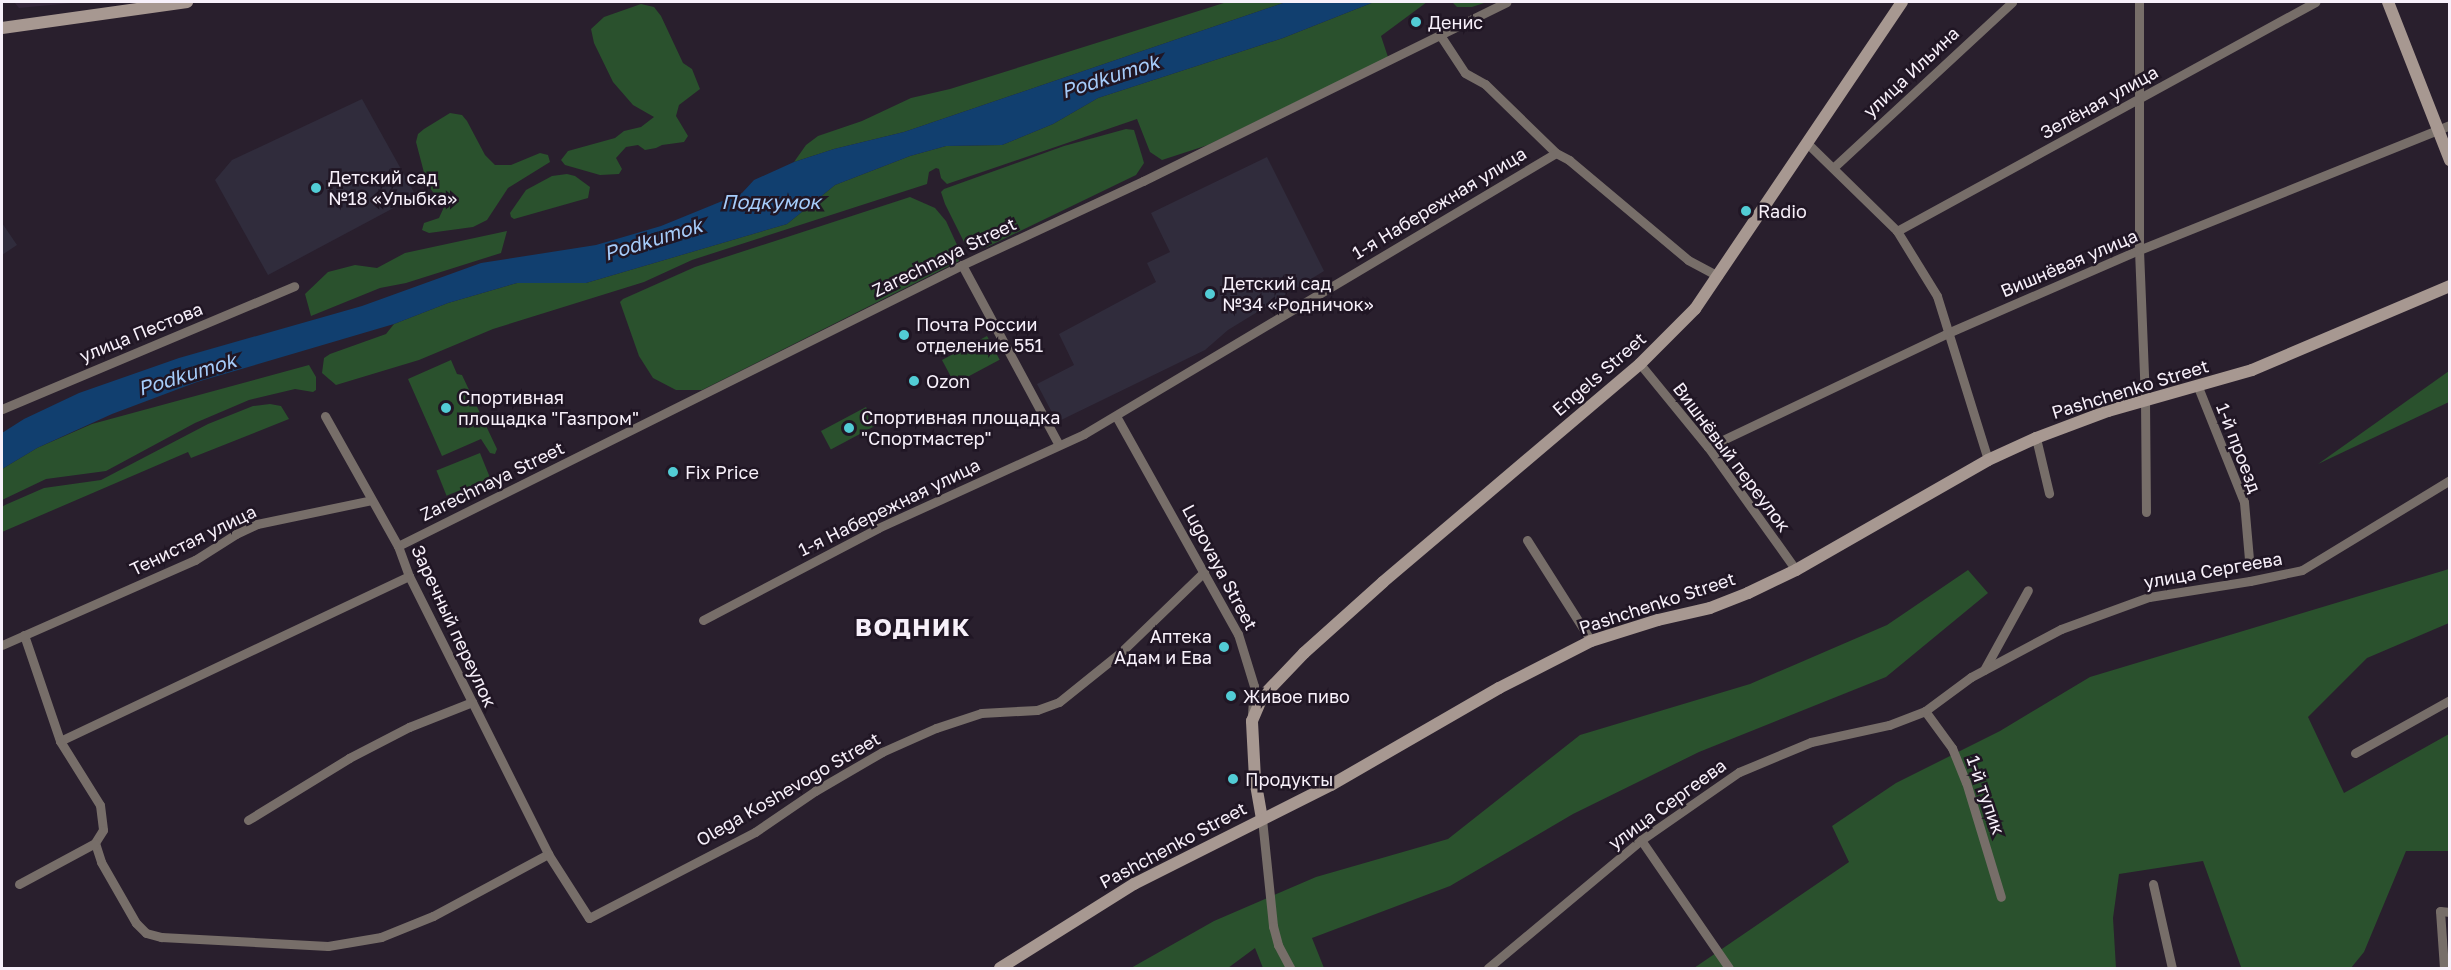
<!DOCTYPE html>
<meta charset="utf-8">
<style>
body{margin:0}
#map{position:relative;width:2451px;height:970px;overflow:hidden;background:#291f2d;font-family:"Golos Text",sans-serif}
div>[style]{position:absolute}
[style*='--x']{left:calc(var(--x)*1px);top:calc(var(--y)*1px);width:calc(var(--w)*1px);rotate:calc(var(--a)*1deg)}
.built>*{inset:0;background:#34263a}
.education>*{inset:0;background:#302c3c}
.green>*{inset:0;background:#2a512d;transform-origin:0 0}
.water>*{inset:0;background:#113f6f}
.street>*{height:9px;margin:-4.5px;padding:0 4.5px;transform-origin:4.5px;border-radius:4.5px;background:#776e69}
.secondary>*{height:12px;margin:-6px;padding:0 6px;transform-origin:6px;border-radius:6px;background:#a79891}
.dots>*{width:16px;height:16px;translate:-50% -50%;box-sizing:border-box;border:3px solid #201624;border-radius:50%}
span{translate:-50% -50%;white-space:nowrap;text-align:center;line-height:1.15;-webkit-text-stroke:5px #201624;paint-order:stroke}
.poi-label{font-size:18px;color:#f7f0fa}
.left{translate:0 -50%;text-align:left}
.right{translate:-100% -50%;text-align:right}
.street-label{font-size:18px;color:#f7f0fa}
.water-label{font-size:20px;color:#a6ccfa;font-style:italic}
.district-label{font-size:24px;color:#f7f0fa;font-weight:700;letter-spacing:1.5px}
.frame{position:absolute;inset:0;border:3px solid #f7f0fa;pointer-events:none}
</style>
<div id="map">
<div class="built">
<i style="clip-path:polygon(14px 2px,82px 2px,19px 8px)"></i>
</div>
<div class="education">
<i style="clip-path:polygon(362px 99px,416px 196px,268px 275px,215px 180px,232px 160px)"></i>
<i style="clip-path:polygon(1267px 157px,1324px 271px,1228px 330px,1205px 350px,1057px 422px,1037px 384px,1074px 365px,1059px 334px,1156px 282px,1147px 263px,1170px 252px,1151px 213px)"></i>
<i style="clip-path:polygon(2px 223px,17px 245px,2px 255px)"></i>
</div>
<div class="green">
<i style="clip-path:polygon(1227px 2px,1286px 2px,904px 132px,834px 149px,794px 162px,806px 145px,818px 136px,862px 121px,911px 98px,950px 89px)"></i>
<i style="clip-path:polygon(1374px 2px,1427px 2px,1381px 36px,1388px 57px,1208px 145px,1162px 160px,1150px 152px,1137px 119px,947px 184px,941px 178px,939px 169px,936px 168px,929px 172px,927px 184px,692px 260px,644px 282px,493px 329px,419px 360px,336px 385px,322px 373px,324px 358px,330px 354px,386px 334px,394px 324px,448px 303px,517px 283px,586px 283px,787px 224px,835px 185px,910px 156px,946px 146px,1002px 145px,1053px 124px,1098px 98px,1283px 38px)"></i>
<i style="clip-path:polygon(1452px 2px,1487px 2px,1472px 7px,1457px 7px)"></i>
<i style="clip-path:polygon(641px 4px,654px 7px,661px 16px,683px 63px,692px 69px,700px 89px,679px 105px,676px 116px,688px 136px,684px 142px,662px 145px,656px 148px,645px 150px,638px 145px,626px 147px,616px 158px,622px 169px,619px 174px,600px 175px,565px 165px,561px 160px,568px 151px,615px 138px,624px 131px,641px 127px,654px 117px,633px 105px,613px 82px,594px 43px,591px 29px,604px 17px)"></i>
<i style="clip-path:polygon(450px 113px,462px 115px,467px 121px,485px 155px,495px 165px,511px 165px,540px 153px,548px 155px,550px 162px,508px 188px,487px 220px,473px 227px,429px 233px,422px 230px,424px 223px,439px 218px,444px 207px,427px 184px,416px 142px,418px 134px,424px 129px)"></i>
<i style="clip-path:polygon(1126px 129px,1134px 130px,1142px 156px,1144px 163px,1136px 175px,987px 247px,973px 249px,966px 246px,945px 204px,941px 192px,944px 189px,1064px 146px)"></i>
<i style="clip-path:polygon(567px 174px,575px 176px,590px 187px,588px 198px,514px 219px,511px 217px,510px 213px,526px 190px,552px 176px)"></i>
<i style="clip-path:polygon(910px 197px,935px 208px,946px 221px,958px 247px,959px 261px,702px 390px,676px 390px,653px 378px,639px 356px,620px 302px,623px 299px,695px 267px)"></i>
<i style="clip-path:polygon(507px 231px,501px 253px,406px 283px,380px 288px,311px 316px,305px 294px,328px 272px,355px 265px,377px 268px,405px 253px)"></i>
<i style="left:987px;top:336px;width:27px;height:51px;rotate:62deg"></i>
<i style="clip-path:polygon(451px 360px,457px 374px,462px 375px,497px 449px,495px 454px,490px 453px,481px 439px,442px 456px,408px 379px)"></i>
<i style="clip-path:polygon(309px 365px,316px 377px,316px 390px,313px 392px,295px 389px,249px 400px,195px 423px,106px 471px,46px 479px,2px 500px,2px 469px,37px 448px,92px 424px)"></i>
<i style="clip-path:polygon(2449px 371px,2449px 402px,2318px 464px)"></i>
<i style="clip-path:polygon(270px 404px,281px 406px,289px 419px,191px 458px,188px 452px,2px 532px,2px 507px,5px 505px,44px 488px,101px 480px,208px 424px,253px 406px)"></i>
<i style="left:866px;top:407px;width:21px;height:51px;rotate:62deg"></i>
<i style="left:480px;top:453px;width:27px;height:47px;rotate:68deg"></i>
<i style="clip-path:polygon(2449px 569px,2449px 623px,2367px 658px,2308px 717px,2344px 793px,2449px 734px,2449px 851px,2406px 851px,2364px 952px,2351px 968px,2241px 967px,2203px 861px,2119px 874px,2113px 918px,2116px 968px,1694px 968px,1849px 862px,1832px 826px,1896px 783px,2000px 731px,2090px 677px)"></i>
<i style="clip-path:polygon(1968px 570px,1988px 593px,1886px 677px,1699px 752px,1573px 814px,1450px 886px,1312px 938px,1324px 968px,1263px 968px,1255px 948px,1228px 968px,1131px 968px,1214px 921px,1316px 877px,1448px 839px,1580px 735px,1750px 684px,1887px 625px)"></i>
</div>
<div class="water">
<i style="clip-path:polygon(1286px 2px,1374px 2px,1283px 38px,1098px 98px,1053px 124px,1002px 145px,946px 146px,910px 156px,835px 185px,787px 224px,586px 283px,517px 283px,448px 303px,394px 324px,197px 382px,112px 414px,37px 448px,2px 469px,2px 433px,24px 419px,79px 393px,179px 358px,362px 306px,481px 263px,596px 245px,661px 226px,742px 193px,754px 180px,794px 162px,834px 149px,904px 132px)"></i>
</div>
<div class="street">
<i style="--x:2139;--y:2;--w:248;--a:90"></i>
<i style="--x:2139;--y:250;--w:150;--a:87.7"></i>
<i style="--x:2145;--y:400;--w:112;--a:89.5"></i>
<i style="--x:1440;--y:35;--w:45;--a:56.7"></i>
<i style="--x:1465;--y:73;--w:23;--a:29"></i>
<i style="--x:1485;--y:84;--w:99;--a:44.2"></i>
<i style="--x:1556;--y:153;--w:15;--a:28"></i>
<i style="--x:1569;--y:160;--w:155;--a:40"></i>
<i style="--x:1688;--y:260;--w:34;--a:28"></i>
<i style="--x:1808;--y:144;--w:124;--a:44.3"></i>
<i style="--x:1897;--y:231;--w:76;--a:58.4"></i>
<i style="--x:1937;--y:296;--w:172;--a:72.7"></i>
<i style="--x:1833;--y:168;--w:244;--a:-42.8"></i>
<i style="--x:1897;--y:231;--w:477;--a:-28.7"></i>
<i style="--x:962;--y:265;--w:204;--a:61.7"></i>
<i style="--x:1640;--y:364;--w:107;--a:50.7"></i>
<i style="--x:1708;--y:447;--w:151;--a:54.4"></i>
<i style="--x:2198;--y:387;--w:124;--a:68.2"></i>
<i style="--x:2244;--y:502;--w:57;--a:85"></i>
<i style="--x:2;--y:409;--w:317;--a:-22.8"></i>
<i style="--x:325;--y:416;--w:149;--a:60.7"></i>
<i style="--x:398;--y:546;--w:32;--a:70"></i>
<i style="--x:409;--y:576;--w:311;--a:63.4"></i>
<i style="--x:1116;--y:416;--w:250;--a:60.8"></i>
<i style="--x:1238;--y:634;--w:54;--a:72.9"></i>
<i style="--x:1254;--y:686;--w:29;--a:94"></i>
<i style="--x:2036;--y:438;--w:57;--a:76.7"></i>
<i style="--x:1708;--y:447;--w:268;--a:-25.4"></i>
<i style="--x:1950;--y:332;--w:206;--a:-23.5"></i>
<i style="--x:2139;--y:250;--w:335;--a:-21.9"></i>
<i style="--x:1527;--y:540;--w:120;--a:57.6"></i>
<i style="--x:398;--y:546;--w:630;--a:-26.48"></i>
<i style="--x:962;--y:265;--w:200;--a:-24.9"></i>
<i style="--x:1143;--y:181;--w:405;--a:-26.2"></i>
<i style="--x:703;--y:620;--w:198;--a:-27.7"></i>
<i style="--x:878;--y:528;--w:226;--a:-24.5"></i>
<i style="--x:1084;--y:434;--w:549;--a:-30.77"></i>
<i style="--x:24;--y:635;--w:112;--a:71.2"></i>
<i style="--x:60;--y:741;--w:75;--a:58"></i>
<i style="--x:100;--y:805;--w:25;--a:83"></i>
<i style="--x:103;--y:830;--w:15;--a:122"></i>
<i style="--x:95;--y:843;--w:20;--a:72"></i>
<i style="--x:101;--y:862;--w:70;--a:60.2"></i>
<i style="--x:136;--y:923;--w:14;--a:45"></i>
<i style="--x:146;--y:933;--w:16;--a:15"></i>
<i style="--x:161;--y:937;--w:167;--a:3.1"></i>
<i style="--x:328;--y:946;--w:54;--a:-9.6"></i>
<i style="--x:381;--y:937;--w:56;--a:-22"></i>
<i style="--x:433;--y:916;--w:131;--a:-28.3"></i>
<i style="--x:548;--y:854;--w:76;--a:57.4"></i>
<i style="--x:589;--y:918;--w:187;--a:-27.4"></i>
<i style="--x:755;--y:832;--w:73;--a:-34.3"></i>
<i style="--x:815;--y:791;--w:78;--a:-30.2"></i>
<i style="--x:882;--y:752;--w:59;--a:-24"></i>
<i style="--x:936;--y:728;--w:47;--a:-18.4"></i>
<i style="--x:981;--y:713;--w:56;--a:-3.1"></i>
<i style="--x:1037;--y:710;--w:23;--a:-20"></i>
<i style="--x:1059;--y:702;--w:78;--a:-38.8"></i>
<i style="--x:1120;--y:653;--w:117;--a:-44"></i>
<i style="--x:2;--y:645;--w:211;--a:-23.8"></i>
<i style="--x:195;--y:560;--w:49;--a:-32.4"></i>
<i style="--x:236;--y:534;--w:23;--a:-25"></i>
<i style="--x:257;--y:524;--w:117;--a:-11.8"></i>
<i style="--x:1984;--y:670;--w:91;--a:-61.2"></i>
<i style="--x:1925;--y:711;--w:46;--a:53.9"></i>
<i style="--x:1952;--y:748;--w:37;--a:68"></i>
<i style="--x:1966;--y:782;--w:120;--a:73.1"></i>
<i style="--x:60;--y:741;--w:386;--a:-25.3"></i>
<i style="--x:2355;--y:753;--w:109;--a:-29.2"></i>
<i style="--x:1262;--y:819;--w:108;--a:84.1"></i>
<i style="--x:1273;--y:926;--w:20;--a:75"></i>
<i style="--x:1278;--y:945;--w:26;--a:62"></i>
<i style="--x:248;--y:820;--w:119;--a:-31.5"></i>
<i style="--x:349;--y:758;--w:68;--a:-27.3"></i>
<i style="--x:409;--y:727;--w:68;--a:-21.6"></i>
<i style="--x:1641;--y:840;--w:155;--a:55.5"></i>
<i style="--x:19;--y:884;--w:86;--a:-28.3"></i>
<i style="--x:2153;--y:884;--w:86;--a:77.3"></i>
<i style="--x:1488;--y:968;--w:199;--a:-39.9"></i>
<i style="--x:1641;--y:840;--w:119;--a:-34.8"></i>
<i style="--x:1739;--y:772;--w:78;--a:-22.6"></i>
<i style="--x:1811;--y:742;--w:80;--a:-12.3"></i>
<i style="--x:1889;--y:725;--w:39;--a:-21"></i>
<i style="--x:1925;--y:711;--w:57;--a:-36.5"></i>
<i style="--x:1971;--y:677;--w:102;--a:-28.1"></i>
<i style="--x:2061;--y:629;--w:94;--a:-20"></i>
<i style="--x:2149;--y:597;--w:102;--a:-9"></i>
<i style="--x:2250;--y:581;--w:53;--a:-11.9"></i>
<i style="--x:2302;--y:570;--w:173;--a:-31.3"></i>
<i style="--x:2444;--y:968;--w:57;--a:-94"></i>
<i style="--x:2440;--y:911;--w:10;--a:6"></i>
</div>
<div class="secondary">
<i style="--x:2388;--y:2;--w:170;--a:68.6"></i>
<i style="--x:2;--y:28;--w:187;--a:-8"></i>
<i style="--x:1262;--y:819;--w:41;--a:-99.9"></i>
<i style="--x:1255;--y:779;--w:58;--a:-93"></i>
<i style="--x:1252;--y:721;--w:26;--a:-67"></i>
<i style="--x:1262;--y:697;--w:61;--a:-46.3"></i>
<i style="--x:1304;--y:653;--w:106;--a:-41.9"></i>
<i style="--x:1383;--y:582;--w:337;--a:-40.3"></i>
<i style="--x:1640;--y:364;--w:78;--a:-45"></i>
<i style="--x:1695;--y:309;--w:370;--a:-56"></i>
<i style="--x:1000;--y:968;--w:158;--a:-32.1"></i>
<i style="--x:1134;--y:884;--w:220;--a:-26.7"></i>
<i style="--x:1331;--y:785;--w:194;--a:-30"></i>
<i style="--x:1499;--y:688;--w:103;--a:-27.1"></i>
<i style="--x:1591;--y:641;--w:70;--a:-17.4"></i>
<i style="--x:1658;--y:620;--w:53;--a:-13"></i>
<i style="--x:1710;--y:608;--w:41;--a:-21.5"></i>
<i style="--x:1748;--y:593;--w:53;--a:-25.6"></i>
<i style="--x:1796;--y:570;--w:221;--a:-29.8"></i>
<i style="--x:1988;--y:460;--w:53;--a:-24.6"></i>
<i style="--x:2036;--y:438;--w:77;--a:-20.6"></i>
<i style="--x:2108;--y:411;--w:150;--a:-15.9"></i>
<i style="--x:2252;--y:370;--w:215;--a:-23"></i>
</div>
<div class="dots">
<i style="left:1416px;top:22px;background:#52ccd5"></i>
<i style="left:316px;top:188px;background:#52ccd5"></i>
<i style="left:1746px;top:211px;background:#52ccd5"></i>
<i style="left:1210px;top:294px;background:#52ccd5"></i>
<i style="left:904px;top:335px;background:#52ccd5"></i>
<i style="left:914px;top:381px;background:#52ccd5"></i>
<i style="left:446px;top:408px;background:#52ccd5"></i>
<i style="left:849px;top:428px;background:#52ccd5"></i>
<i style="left:673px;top:472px;background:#52ccd5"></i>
<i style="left:1224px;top:647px;background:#52ccd5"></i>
<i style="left:1231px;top:696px;background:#52ccd5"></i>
<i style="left:1233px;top:779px;background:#52ccd5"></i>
</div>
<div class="poi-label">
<span class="left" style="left:1428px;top:22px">Денис</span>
<span class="left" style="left:328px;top:188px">Детский сад<br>№18 «Улыбка»</span>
<span class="left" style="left:1758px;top:211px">Radio</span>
<span class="left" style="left:1222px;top:294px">Детский сад<br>№34 «Родничок»</span>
<span class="left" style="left:916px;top:335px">Почта России<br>отделение 551</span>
<span class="left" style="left:926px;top:381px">Ozon</span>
<span class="left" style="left:458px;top:408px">Спортивная<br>площадка "Газпром"</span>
<span class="left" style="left:861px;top:428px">Спортивная площадка<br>"Спортмастер"</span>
<span class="left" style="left:685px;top:472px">Fix Price</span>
<span class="right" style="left:1212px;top:647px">Аптека<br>Адам и Ева</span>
<span class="left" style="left:1243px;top:696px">Живое пиво</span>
<span class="left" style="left:1245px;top:779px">Продукты</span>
</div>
<div class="street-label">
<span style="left:1911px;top:72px;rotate:-43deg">улица Ильина</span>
<span style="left:2099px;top:102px;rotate:-29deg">Зелёная улица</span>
<span style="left:1439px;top:203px;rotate:-31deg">1-я Набережная улица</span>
<span style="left:944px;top:257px;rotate:-26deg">Zarechnaya Street</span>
<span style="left:2069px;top:263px;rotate:-23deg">Вишнёвая улица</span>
<span style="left:141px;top:332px;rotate:-22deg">улица Пестова</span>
<span style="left:1599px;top:374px;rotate:-41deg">Engels Street</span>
<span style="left:2130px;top:389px;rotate:-17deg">Pashchenko Street</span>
<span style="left:2239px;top:448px;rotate:69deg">1-й проезд</span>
<span style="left:1732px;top:457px;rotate:53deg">Вишнёвый переулок</span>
<span style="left:492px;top:481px;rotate:-26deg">Zarechnaya Street</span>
<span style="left:889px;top:507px;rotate:-26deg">1-я Набережная улица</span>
<span style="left:193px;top:540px;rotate:-26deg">Тенистая улица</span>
<span style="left:1220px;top:567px;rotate:62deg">Lugovaya Street</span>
<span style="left:2213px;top:570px;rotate:-10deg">улица Сергеева</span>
<span style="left:1657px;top:603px;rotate:-18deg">Pashchenko Street</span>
<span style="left:454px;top:626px;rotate:65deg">Заречный переулок</span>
<span style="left:788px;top:789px;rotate:-30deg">Olega Koshevogo Street</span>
<span style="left:1986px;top:795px;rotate:71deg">1-й тупик</span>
<span style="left:1667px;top:804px;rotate:-36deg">улица Сергеева</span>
<span style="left:1173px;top:845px;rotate:-28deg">Pashchenko Street</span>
</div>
<div class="water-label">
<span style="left:1110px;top:76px;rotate:-18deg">Podkumok</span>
<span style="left:771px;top:201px">Подкумок</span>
<span style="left:653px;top:239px;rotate:-17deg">Podkumok</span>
<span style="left:187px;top:374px;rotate:-17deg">Podkumok</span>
</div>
<div class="district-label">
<span style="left:913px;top:627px">ВОДНИК</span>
</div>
<div class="frame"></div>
</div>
